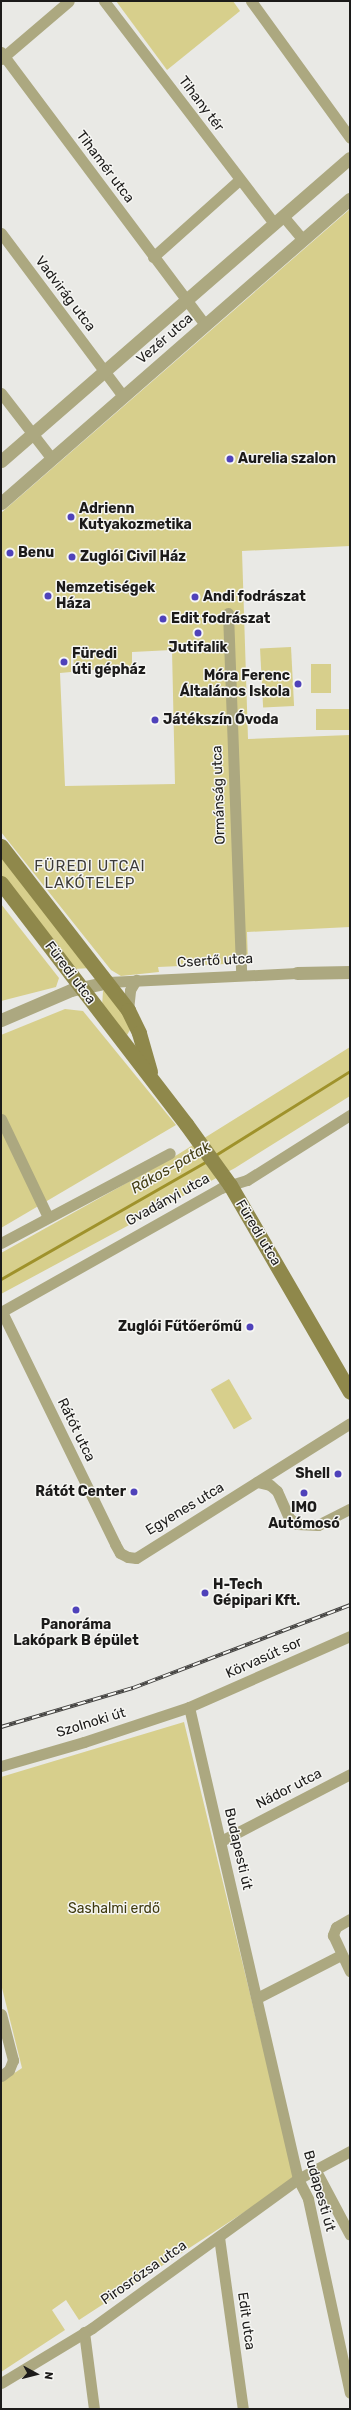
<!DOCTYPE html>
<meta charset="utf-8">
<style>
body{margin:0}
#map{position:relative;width:351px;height:2410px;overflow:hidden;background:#e9e9e5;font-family:Rubik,sans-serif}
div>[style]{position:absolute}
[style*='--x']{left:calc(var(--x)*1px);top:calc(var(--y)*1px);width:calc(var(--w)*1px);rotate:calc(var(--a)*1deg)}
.green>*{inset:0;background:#d7cf8c;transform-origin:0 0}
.stream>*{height:2.5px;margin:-1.25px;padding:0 1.25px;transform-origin:1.25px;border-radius:1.25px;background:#9f922b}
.minor>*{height:11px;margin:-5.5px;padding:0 5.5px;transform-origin:5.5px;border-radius:5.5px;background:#aca880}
.tertiary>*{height:13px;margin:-6.5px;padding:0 6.5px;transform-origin:6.5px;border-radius:6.5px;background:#aca880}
.secondary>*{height:15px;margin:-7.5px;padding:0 7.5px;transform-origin:7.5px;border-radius:7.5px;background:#8f884b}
.rail>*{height:4px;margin-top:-2px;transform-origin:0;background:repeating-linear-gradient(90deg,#f6f6f3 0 8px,#444341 0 16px);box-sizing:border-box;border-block:1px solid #444341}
.dots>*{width:11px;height:11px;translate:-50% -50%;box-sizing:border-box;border:2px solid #f6f6f3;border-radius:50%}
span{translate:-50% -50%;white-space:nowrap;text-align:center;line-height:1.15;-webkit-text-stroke:3px #f6f6f3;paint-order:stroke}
.street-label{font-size:14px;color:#1c1b1a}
.poi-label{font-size:14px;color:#1c1b1a;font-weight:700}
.left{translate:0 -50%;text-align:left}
.right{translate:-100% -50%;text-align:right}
.park-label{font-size:14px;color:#3f3a0f}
.neighbourhood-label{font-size:15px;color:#3c3b39;letter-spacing:1px}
.water-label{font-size:15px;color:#443f15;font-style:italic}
.frame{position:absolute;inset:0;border:2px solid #1c1b1a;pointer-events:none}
.north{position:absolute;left:16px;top:2354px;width:40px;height:40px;-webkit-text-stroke:3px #f6f6f3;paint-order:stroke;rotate:97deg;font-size:11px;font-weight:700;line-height:16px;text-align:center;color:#1c1b1a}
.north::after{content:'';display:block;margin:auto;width:14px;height:18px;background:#1c1b1a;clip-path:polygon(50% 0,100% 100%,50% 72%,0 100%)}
</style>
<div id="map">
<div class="green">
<i style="clip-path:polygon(116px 1px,233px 1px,240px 11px,167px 70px)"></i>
<i style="clip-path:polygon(evenodd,350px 209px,350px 546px,242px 551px,248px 739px,350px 735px,350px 927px,247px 932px,248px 963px,158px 967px,159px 972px,121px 976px,111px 970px,1px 832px,1px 513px,350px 209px,172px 650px,175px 784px,65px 786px,60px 673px,71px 672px,71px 654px,73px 654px,74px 671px,132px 668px,132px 652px,172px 650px)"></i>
<i style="left:291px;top:647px;width:59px;height:31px;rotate:87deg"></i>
<i style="left:331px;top:664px;width:29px;height:20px;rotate:90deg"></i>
<i style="left:350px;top:709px;width:21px;height:34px;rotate:90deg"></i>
<i style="clip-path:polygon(1px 853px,91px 968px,74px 969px,1px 875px)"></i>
<i style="clip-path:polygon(1px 904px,59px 978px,56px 987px,1px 1001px)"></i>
<i style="clip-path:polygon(108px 989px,118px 1003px,130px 1030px,127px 1035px,102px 1007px,103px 991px)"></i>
<i style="clip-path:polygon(65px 1009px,83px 1011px,176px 1125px,1px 1228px,1px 1035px)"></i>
<i style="clip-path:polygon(350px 1047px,350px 1096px,235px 1168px,1px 1294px,1px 1253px,177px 1155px)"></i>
<i style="left:229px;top:1379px;width:46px;height:21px;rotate:60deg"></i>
<i style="clip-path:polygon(184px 1722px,295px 2179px,79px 2320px,66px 2300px,52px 2310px,65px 2330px,1px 2372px,1px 2082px,22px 2068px,1px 1984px,1px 1777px)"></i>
</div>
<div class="stream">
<i style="--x:214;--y:1156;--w:160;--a:-32"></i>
<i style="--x:1;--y:1279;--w:237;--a:-29.8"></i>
</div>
<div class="minor">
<i style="--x:104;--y:1;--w:280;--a:52.6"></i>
<i style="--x:251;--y:1;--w:169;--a:54.1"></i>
<i style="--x:1;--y:52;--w:341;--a:53.2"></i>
<i style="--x:1;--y:59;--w:89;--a:-40.5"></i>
<i style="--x:283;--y:216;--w:31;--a:50"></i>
<i style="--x:1;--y:233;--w:204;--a:53.2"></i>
<i style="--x:153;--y:257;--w:115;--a:-41.8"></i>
<i style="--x:1;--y:393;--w:83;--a:52.3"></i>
<i style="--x:228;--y:613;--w:362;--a:87.9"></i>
<i style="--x:108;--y:982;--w:189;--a:-2.7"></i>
<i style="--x:128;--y:1010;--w:20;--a:-84"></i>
<i style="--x:130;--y:990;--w:12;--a:-59"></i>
<i style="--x:1;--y:1119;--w:109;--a:64.4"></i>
<i style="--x:1;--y:1243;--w:191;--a:-28"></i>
<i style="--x:1;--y:1312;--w:253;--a:-29.4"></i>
<i style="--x:221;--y:1188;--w:27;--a:-17"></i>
<i style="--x:247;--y:1180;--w:122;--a:-32.3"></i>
<i style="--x:2;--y:1312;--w:258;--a:64"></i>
<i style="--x:115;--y:1544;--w:10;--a:61"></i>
<i style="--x:120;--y:1553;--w:9;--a:27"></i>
<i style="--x:128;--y:1557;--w:8;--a:7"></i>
<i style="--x:136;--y:1558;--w:253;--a:-32.2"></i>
<i style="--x:257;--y:1482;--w:13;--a:13"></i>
<i style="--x:270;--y:1485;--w:9;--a:41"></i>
<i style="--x:277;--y:1491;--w:30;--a:66"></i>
<i style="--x:289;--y:1518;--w:10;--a:37"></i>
<i style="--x:297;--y:1524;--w:21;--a:3"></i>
<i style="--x:318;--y:1525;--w:36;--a:-27"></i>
<i style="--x:189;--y:1707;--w:484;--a:77"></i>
<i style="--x:298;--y:2179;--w:22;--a:63"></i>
<i style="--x:308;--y:2199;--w:198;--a:77.8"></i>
<i style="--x:1;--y:1766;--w:86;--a:-16.1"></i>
<i style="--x:84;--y:1742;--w:111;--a:-18.4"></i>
<i style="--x:189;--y:1707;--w:176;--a:-23.8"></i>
<i style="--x:221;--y:1841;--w:145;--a:-27.4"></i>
<i style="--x:350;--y:1919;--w:16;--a:150"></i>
<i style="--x:336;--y:1927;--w:9;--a:111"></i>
<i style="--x:333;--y:1935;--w:40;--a:65"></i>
<i style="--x:257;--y:1998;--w:94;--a:-27.1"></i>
<i style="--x:1;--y:2014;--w:48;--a:75.4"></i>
<i style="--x:13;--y:2060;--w:11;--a:112"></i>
<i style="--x:9;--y:2070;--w:10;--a:143"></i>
<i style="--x:316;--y:2171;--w:72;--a:62"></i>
<i style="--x:219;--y:2237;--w:174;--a:82.1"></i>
<i style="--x:84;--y:2332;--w:78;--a:82.6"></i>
<i style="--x:1;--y:2383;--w:106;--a:-31.1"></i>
<i style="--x:92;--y:2328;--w:254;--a:-35.9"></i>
<i style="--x:298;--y:2179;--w:59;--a:-28.3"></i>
</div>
<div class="tertiary">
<i style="--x:1;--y:461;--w:462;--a:-41"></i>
<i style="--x:1;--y:503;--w:463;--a:-41.1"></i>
<i style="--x:297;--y:973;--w:53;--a:-1.1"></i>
<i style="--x:1;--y:1020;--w:76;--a:-23.2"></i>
<i style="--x:71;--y:990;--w:38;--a:-12"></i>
</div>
<div class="secondary">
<i style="--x:1;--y:846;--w:207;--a:52.2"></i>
<i style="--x:128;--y:1010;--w:25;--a:64"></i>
<i style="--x:139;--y:1033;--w:40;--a:74"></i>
<i style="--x:1;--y:883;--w:304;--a:52.5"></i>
<i style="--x:186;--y:1124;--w:75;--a:54.2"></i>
<i style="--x:230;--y:1185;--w:239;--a:59.9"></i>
</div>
<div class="rail">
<i style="--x:1;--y:1727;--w:138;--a:-16.5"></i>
<i style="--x:133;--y:1688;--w:232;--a:-20.9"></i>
</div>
<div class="dots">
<i style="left:230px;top:459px;background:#4f42ba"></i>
<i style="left:71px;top:517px;background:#4f42ba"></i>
<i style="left:10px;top:553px;background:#4f42ba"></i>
<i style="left:72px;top:557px;background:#4f42ba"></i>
<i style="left:48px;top:596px;background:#4f42ba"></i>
<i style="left:195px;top:597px;background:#4f42ba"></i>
<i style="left:163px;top:619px;background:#4f42ba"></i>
<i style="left:198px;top:633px;background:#4f42ba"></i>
<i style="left:64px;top:662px;background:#4f42ba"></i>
<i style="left:298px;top:684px;background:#4f42ba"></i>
<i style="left:155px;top:720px;background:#4f42ba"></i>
<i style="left:250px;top:1327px;background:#4f42ba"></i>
<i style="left:338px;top:1474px;background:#4f42ba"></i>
<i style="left:134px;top:1492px;background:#4f42ba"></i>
<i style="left:304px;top:1493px;background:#4f42ba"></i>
<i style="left:205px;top:1593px;background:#4f42ba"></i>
<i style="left:76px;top:1610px;background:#4f42ba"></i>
</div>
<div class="street-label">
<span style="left:201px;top:104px;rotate:53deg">Tihany tér</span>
<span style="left:105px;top:167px;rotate:53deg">Tihamér utca</span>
<span style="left:65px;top:294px;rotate:53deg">Vadvirág utca</span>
<span style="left:165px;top:339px;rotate:-41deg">Vezér utca</span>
<span style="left:219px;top:795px;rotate:-92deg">Ormánság utca</span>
<span style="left:215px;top:961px;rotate:-3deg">Csertő utca</span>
<span style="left:70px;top:973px;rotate:53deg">Füredi utca</span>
<span style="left:168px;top:1200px;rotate:-29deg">Gvadányi utca</span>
<span style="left:258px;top:1233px;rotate:59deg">Füredi utca</span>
<span style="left:76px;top:1430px;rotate:64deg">Rátót utca</span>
<span style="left:185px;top:1509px;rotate:-31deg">Egyenes utca</span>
<span style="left:264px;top:1658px;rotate:-24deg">Körvasút sor</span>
<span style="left:91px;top:1723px;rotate:-17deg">Szolnoki út</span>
<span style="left:289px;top:1789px;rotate:-27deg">Nádor utca</span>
<span style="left:238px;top:1849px;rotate:77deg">Budapesti út</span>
<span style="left:319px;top:2191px;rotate:74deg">Budapesti út</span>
<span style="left:144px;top:2273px;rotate:-35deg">Pirosrózsa utca</span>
<span style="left:246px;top:2321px;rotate:82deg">Edit utca</span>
</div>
<div class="poi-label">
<span class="left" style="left:238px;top:459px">Aurelia szalon</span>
<span class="left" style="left:79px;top:517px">Adrienn<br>Kutyakozmetika</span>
<span class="left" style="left:18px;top:553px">Benu</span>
<span class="left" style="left:80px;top:557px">Zuglói Civil Ház</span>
<span class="left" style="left:56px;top:596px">Nemzetiségek<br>Háza</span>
<span class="left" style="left:203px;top:597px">Andi fodrászat</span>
<span class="left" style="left:171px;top:619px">Edit fodrászat</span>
<span style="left:198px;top:648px">Jutifalik</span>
<span class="left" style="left:72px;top:662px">Füredi<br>úti gépház</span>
<span class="right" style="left:290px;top:684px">Móra Ferenc<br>Általános Iskola</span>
<span class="left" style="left:163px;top:720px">Játékszín Óvoda</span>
<span class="right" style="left:242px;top:1327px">Zuglói Fűtőerőmű</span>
<span class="right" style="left:330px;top:1474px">Shell</span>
<span class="right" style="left:126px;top:1492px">Rátót Center</span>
<span style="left:304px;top:1516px">IMO<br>Autómosó</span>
<span class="left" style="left:213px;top:1593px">H-Tech<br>Gépipari Kft.</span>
<span style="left:76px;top:1633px">Panoráma<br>Lakópark B épület</span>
</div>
<div class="park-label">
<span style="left:114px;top:1909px">Sashalmi erdő</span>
</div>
<div class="neighbourhood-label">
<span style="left:90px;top:875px">FÜREDI UTCAI<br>LAKÓTELEP</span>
</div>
<div class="water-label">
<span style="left:171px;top:1168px;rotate:-30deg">Rákos-patak</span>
</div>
<div class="frame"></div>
<div class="north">N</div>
</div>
